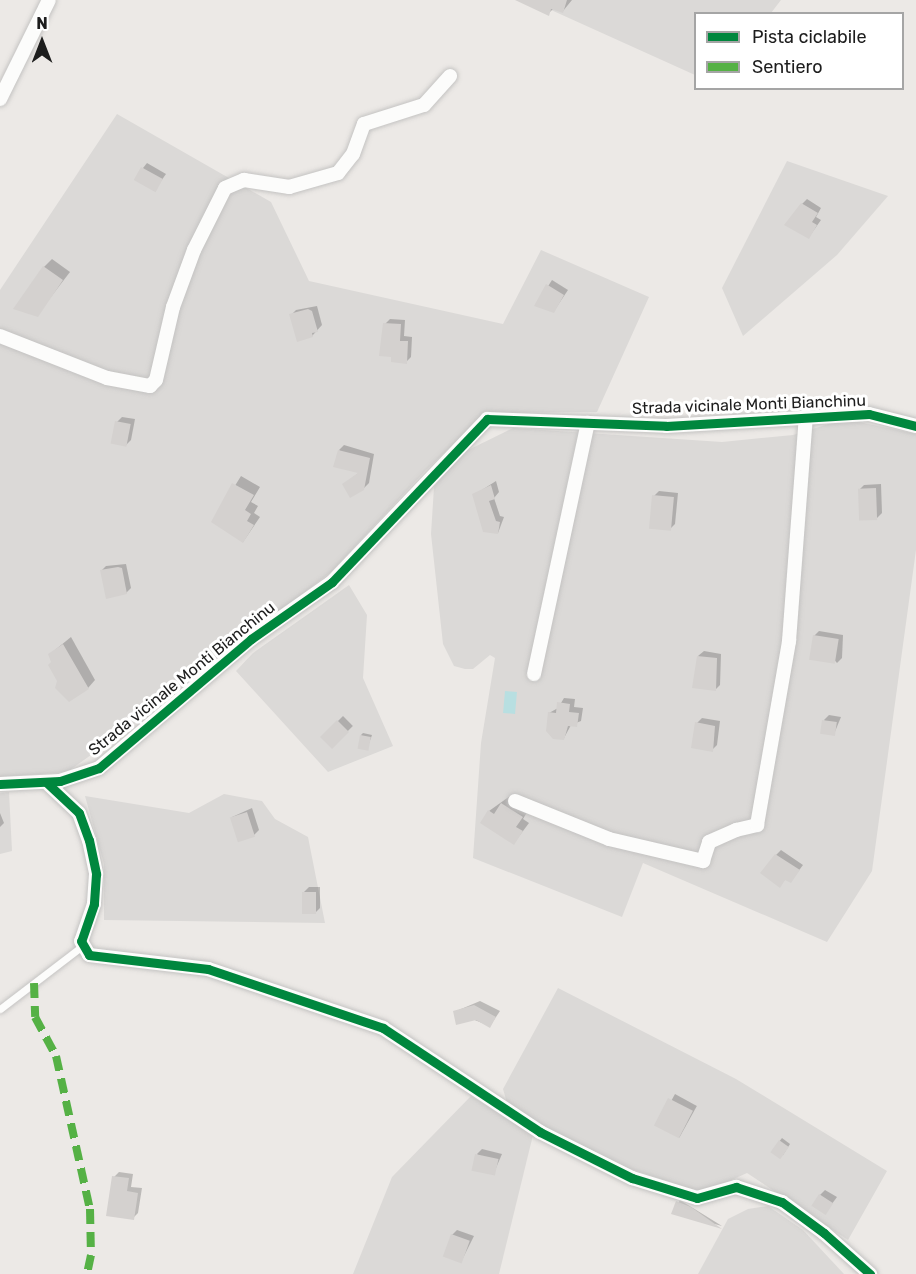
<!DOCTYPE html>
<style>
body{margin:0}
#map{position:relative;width:916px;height:1274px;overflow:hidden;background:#ece9e6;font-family:Rubik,sans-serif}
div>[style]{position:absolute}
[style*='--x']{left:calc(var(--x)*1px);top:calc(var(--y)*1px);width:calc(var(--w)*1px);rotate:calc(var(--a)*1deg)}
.residential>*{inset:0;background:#dbd9d7}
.water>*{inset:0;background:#b8dfe1;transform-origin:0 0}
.shadow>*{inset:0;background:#0003;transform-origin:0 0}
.building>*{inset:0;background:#d4d1cf;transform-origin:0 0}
.roads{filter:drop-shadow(0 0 2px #c4c3c2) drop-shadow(0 0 2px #c4c3c2)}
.lane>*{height:7px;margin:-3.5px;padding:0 3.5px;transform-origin:3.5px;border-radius:3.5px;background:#fcfcfb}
.street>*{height:14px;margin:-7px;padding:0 7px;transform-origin:7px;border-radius:7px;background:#fcfcfb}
.quiet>*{height:8px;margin-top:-4px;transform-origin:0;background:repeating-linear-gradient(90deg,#55b145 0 15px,transparent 0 23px)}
.cycleway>*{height:9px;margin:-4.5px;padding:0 4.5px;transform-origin:4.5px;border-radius:4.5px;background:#00873e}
span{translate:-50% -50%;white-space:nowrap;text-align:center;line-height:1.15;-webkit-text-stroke:6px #fff;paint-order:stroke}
.street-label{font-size:16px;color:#1d1d1d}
.legend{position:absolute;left:694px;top:12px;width:210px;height:78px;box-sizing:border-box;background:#fff;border:2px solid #a5a5a5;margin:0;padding:8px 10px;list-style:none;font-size:18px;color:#1d1d1d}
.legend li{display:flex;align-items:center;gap:12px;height:30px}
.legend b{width:30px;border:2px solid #a5a5a5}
.north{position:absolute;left:12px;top:12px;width:60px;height:60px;-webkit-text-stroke:4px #fff;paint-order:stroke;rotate:0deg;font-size:16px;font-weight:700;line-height:24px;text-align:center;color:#1d1d1d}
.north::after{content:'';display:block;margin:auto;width:21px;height:27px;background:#1d1d1d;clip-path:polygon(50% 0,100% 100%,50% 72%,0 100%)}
</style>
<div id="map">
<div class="residential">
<i style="clip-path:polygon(529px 0,781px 0,771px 13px,696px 14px,695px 75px)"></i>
<i style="clip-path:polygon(117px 114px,271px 202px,309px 281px,503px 324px,541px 250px,649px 297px,597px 412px,486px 413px,425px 471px,332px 571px,125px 731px,67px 772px,0 777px,0 290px)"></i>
<i style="clip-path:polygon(787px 161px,888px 196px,837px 255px,743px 336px,722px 288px)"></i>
<i style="clip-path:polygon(845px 419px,916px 434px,916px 550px,872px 871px,827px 942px,643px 863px,622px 917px,473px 858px,481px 743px,495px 658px,490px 655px,473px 669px,465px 669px,454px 666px,443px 644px,431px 534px,434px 487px,456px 456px,513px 428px,722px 442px,793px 435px)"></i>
<i style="clip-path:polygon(349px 585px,367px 615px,363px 678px,393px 746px,328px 772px,236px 671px,253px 653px)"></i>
<i style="clip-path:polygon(9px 792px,12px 851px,0 854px,0 793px)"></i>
<i style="clip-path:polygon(224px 794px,262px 801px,275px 819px,308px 837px,325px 923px,104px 920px,104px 864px,85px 796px,189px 813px)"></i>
<i style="clip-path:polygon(558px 988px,736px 1079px,887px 1171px,848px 1240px,747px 1173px,705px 1192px,685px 1187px,562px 1146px,507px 1103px,503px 1089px)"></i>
<i style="clip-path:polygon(471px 1096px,533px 1135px,499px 1274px,353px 1274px,392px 1177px)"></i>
<i style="clip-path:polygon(768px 1206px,803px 1230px,844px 1274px,698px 1274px,728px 1219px,748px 1209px)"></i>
</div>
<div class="water">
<i style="left:505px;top:691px;width:12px;height:22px;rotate:5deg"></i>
</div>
<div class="shadow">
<i style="clip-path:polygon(522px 0,572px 0,563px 11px,554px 8px,548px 14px)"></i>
<i style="clip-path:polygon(147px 163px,166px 174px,154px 191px,143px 168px)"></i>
<i style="clip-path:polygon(807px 199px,821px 208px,816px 217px,821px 220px,809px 237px,802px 204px)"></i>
<i style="clip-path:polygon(52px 259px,70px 272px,37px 315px,44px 267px)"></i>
<i style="clip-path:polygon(552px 280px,568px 290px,554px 311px,536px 305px)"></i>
<i style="clip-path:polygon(317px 306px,322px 325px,312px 336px,291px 315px,296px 310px)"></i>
<i style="clip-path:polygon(390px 319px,405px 320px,404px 336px,412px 337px,411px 357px,406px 362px,385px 324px)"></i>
<i style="clip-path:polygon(122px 417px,135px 419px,131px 440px,126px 445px,117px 422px)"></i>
<i style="clip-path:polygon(344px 445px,374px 454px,369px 483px,364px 488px,344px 484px,360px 472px,339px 450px)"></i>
<i style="clip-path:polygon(241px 476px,260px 487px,251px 502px,258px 506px,254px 513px,260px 517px,243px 542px,213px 521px)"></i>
<i style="clip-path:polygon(496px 481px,499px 492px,494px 498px,500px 516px,504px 517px,498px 533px,474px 495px)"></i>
<i style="clip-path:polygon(881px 484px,882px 513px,877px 518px,859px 490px,864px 485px)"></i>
<i style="clip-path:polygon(659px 491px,678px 493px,675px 524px,670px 529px,654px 496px)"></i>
<i style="clip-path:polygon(126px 564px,131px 588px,126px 593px,101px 571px,106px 566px)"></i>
<i style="clip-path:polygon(819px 631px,843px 635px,842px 658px,837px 663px,814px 636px)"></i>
<i style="clip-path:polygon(71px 637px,95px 680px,88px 688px,59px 681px,50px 654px)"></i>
<i style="clip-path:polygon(704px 651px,721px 654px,720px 685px,715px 690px,698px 656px)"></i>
<i style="clip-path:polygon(564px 698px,575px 699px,574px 707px,583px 708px,581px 721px,571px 725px,564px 738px,549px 713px,558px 708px)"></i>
<i style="clip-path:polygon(829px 715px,841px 717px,834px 734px,824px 720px)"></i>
<i style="left:343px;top:716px;width:14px;height:30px;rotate:45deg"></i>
<i style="clip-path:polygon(702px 718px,720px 721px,717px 745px,712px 750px,697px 723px)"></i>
<i style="clip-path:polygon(363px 733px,372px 735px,367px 749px,361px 735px)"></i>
<i style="clip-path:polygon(510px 796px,529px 809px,523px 819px,529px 823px,514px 843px,489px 811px)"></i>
<i style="clip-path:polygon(252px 808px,259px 830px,254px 835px,232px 817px)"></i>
<i style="clip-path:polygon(0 813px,4px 823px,0 827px)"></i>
<i style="clip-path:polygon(781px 850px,803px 865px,791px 881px,786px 878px,780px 886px,776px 855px)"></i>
<i style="clip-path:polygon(309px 887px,320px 887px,320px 908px,315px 913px,304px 892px)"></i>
<i style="clip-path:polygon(480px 1001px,500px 1011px,490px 1026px,454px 1012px)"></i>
<i style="left:675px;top:1094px;width:25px;height:36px;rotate:29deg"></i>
<i style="clip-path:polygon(782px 1138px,790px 1144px,783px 1155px,772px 1151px)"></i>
<i style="clip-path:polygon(482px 1149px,502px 1154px,493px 1175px,477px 1154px)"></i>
<i style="clip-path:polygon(119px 1172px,133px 1174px,131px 1187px,142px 1188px,138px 1213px,133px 1218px,114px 1177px)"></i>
<i style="clip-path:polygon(825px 1190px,837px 1197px,826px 1212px,820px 1195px)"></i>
<i style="clip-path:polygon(680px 1200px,722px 1226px,673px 1213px)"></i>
<i style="clip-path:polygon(457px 1230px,474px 1236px,461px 1262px,452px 1235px)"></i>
</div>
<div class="building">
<i style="clip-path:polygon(515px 0,567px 0,563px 13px,551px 9px,549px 16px)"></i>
<i style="left:141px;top:167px;width:25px;height:15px;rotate:29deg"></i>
<i style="clip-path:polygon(801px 203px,818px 213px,812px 222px,817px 225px,809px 239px,784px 225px)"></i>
<i style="clip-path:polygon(43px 266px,63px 280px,38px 317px,13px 309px)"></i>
<i style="clip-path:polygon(546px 284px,564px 295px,554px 313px,534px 306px)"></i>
<i style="clip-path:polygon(308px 309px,312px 311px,318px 332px,312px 333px,313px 337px,297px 342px,289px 314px)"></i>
<i style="clip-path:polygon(383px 323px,401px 324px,400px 341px,408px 341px,407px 364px,391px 362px,391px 357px,379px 356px)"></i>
<i style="left:115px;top:421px;width:16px;height:23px;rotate:11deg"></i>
<i style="clip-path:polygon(338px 450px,370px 458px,364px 490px,350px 498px,342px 484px,358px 473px,333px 467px)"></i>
<i style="clip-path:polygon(232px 483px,254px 495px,245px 510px,251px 514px,247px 521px,254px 525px,243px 543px,211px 522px)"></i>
<i style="clip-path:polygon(491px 485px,495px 499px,489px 501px,496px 521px,500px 522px,498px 534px,483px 532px,472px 494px)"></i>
<i style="left:876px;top:488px;width:32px;height:18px;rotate:88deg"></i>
<i style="left:652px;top:495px;width:22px;height:34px;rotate:5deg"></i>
<i style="clip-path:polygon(118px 567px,122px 568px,127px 594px,106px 599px,100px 570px)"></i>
<i style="left:813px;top:635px;width:26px;height:25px;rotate:9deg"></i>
<i style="clip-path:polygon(63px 644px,89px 689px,69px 702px,55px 688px,57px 681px,48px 665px,51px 662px,48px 654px)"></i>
<i style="clip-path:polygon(697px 656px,717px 658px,716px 691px,692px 688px)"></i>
<i style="clip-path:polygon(557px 702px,570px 704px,569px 712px,579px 713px,577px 727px,568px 726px,564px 740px,553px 739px,546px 731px,548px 712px,556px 713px)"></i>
<i style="left:337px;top:720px;width:17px;height:24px;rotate:45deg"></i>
<i style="left:822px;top:720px;width:15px;height:14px;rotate:8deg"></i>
<i style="clip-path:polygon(695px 722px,715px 726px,713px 752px,691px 748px)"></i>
<i style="left:360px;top:735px;width:11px;height:14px;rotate:10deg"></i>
<i style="clip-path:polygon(501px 803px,523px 817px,516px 827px,523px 831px,514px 845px,480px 823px,488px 810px,494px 814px)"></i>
<i style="left:247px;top:812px;width:26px;height:18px;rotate:72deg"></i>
<i style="clip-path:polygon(775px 854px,800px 870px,791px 883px,785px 880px,780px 888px,760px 873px)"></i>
<i style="left:302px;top:892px;width:14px;height:22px"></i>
<i style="clip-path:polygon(474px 1005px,496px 1017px,490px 1028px,476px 1020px,456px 1025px,453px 1011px)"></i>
<i style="left:668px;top:1098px;width:28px;height:31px;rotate:27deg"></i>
<i style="left:779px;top:1140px;width:12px;height:15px;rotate:35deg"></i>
<i style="left:475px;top:1154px;width:24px;height:17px;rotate:12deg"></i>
<i style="clip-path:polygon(112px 1176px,129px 1178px,127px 1191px,138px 1193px,134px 1220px,106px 1216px)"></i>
<i style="left:819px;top:1194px;width:17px;height:14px;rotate:33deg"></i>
<i style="clip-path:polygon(676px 1201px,691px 1207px,722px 1229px,671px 1214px)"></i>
<i style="left:451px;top:1234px;width:20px;height:24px;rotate:20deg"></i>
</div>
<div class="roads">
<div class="lane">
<i style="--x:0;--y:1009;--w:103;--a:-37.5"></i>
</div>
<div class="street">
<i style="--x:0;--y:99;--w:110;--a:-63.7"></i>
<i style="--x:0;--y:336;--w:115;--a:21.4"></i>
<i style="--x:107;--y:378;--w:44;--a:10.5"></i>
<i style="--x:150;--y:386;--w:8;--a:-45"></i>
<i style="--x:156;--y:380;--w:75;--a:-76.9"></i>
<i style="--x:173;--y:307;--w:61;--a:-69.8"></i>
<i style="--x:194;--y:250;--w:69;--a:-63.4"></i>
<i style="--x:225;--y:188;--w:21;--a:-23"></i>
<i style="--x:244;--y:180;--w:46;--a:8.8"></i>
<i style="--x:289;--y:187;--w:51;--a:-15.9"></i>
<i style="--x:338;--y:173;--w:24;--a:-52"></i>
<i style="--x:353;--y:154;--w:32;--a:-70"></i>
<i style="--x:364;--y:124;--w:63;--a:-17.6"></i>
<i style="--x:424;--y:105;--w:39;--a:-48"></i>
<i style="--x:534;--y:674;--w:257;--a:-77.9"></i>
<i style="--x:46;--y:782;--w:45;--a:43.2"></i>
<i style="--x:79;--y:813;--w:29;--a:70"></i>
<i style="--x:89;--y:840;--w:35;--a:78"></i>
<i style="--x:96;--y:874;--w:30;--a:94"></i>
<i style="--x:94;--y:904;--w:39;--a:109"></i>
<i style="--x:81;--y:941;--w:16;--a:60"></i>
<i style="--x:89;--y:955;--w:120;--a:6.7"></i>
<i style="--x:208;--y:969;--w:185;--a:18.6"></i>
<i style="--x:383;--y:1028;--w:188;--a:33.5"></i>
<i style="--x:540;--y:1132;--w:103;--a:26.6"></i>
<i style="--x:632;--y:1178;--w:68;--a:17.1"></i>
<i style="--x:697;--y:1198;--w:41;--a:-15.8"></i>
<i style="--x:736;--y:1187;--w:48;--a:18.1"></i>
<i style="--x:782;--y:1202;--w:52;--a:36.4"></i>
<i style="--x:824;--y:1233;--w:62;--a:41.7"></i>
<i style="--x:0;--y:784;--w:60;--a:-2.9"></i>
<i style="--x:60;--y:781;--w:41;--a:-18.4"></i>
<i style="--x:99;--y:768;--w:199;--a:-40.3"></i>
<i style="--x:251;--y:639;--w:99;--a:-35.1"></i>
<i style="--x:332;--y:582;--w:225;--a:-46.4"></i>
<i style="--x:487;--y:419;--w:179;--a:2.2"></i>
<i style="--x:666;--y:426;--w:203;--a:-3.4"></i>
<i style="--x:869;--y:414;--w:49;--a:14.3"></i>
<i style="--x:515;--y:801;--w:101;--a:22"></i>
<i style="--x:609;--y:839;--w:97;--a:13.2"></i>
<i style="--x:703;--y:861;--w:20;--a:-72"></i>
<i style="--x:709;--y:842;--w:30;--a:-24"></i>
<i style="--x:736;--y:830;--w:22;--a:-13"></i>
<i style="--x:757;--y:825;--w:187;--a:-80.1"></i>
<i style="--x:789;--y:641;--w:226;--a:-85.7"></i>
</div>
</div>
<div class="quiet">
<i style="--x:34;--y:983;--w:34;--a:88"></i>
<i style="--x:35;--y:1017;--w:44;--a:61.7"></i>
<i style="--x:56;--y:1056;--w:157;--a:77.5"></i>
<i style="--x:90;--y:1209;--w:46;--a:88.8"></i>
<i style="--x:91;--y:1255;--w:19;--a:102"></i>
</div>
<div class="cycleway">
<i style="--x:46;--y:782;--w:45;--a:43.2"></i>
<i style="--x:79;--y:813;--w:29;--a:70"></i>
<i style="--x:89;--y:840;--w:35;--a:78"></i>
<i style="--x:96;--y:874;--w:30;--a:94"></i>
<i style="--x:94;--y:904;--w:39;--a:109"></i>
<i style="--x:81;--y:941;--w:16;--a:60"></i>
<i style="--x:89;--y:955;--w:120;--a:6.7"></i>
<i style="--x:208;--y:969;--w:185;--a:18.6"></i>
<i style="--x:383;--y:1028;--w:188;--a:33.5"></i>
<i style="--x:540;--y:1132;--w:103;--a:26.6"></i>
<i style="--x:632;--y:1178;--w:68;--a:17.1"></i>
<i style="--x:697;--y:1198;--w:41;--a:-15.8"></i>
<i style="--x:736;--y:1187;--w:48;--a:18.1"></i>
<i style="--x:782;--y:1202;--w:52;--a:36.4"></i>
<i style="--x:824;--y:1233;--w:62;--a:41.7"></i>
<i style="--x:0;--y:784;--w:60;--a:-2.9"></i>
<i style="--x:60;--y:781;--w:41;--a:-18.4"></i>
<i style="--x:99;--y:768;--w:199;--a:-40.3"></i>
<i style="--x:251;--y:639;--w:99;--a:-35.1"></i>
<i style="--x:332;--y:582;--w:225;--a:-46.4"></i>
<i style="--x:487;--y:419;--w:179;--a:2.2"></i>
<i style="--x:666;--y:426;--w:203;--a:-3.4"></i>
<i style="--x:869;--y:414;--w:49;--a:14.3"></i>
</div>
<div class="street-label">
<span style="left:749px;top:405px;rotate:-2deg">Strada vicinale Monti Bianchinu</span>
<span style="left:182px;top:679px;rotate:-39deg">Strada vicinale Monti Bianchinu</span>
</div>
<ul class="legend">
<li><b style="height:8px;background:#00873e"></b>Pista ciclabile</li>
<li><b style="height:8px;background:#55b145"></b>Sentiero</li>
</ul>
<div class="north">N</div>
</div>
